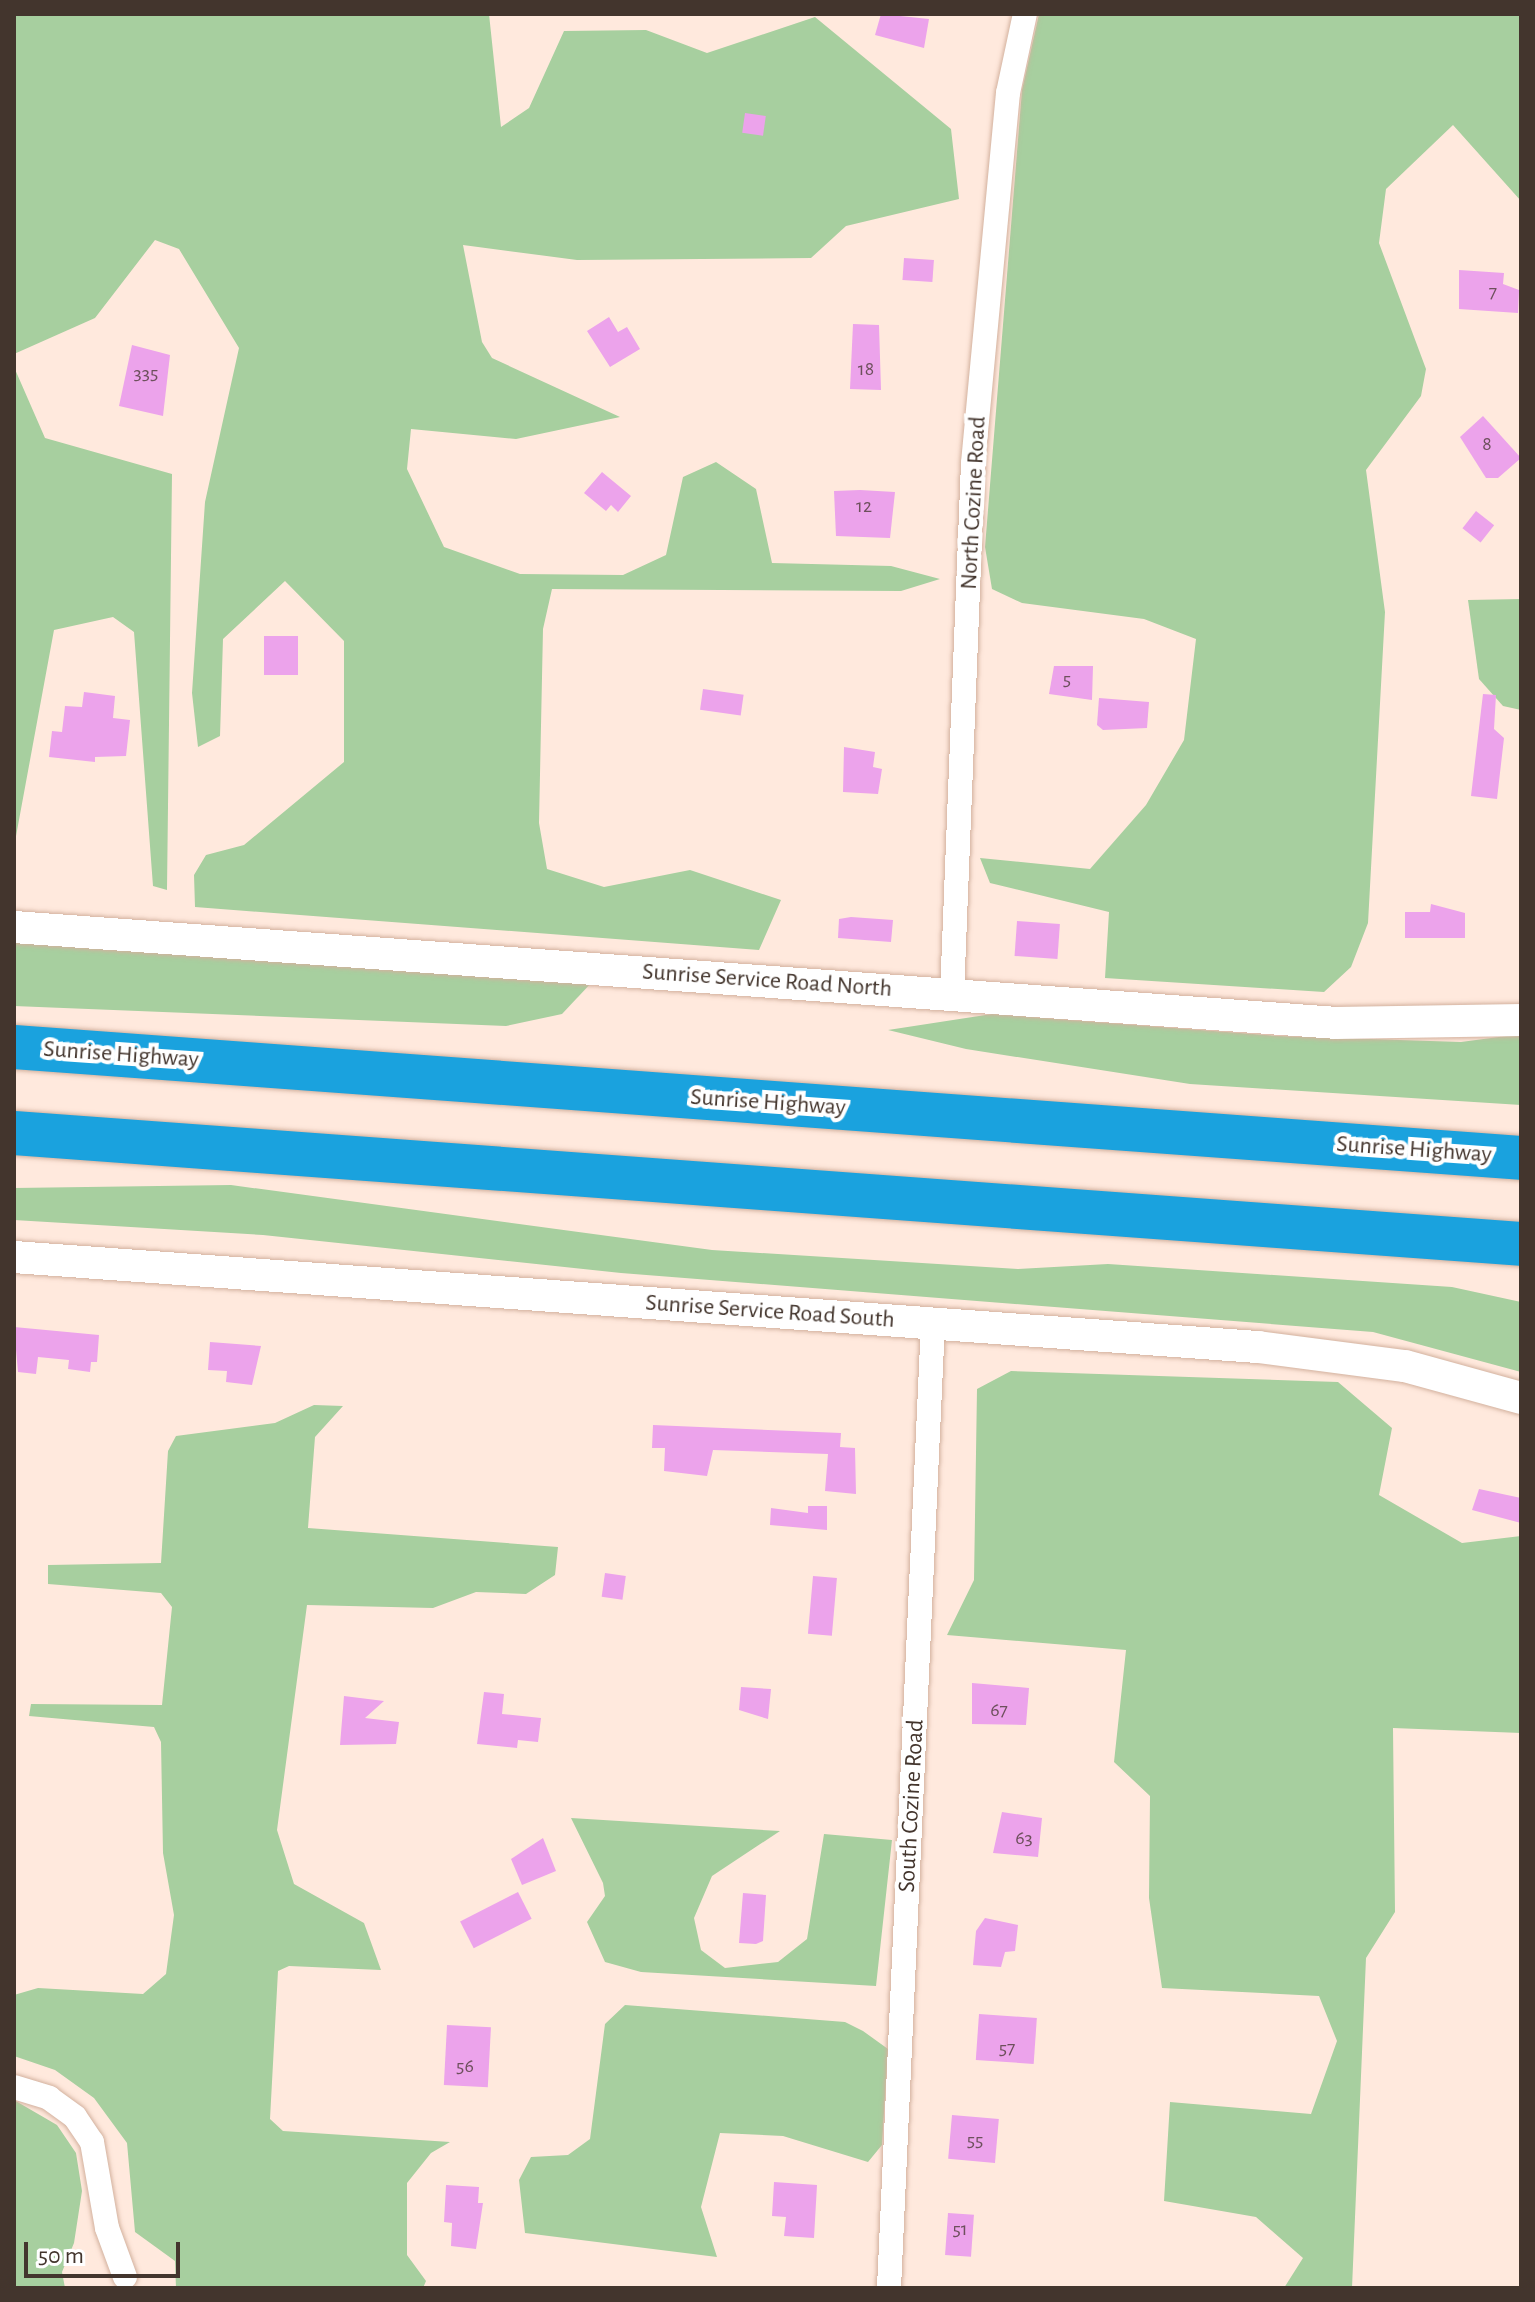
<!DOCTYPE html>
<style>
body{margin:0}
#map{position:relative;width:1535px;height:2302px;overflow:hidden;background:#ffe9dd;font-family:"Alegreya Sans",sans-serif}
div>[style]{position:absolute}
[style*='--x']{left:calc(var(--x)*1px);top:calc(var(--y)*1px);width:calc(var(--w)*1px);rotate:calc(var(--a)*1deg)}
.green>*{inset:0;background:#a7cf9f}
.building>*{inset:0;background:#eca3eb;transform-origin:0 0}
.roads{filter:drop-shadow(0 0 2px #d3b19e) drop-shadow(0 0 2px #d3b19e)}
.minor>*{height:24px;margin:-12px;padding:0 12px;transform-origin:12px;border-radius:12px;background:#fff}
.tertiary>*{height:32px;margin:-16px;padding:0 16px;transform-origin:16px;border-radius:16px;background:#fff}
.motorway>*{height:44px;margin:-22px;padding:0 22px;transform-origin:22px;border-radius:22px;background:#1aa2de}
span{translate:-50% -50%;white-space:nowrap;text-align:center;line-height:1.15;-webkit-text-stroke:8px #fff;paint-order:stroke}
.number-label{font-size:20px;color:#6d505c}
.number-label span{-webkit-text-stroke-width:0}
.street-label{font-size:24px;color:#43352d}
.frame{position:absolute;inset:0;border:16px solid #43352d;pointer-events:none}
.scale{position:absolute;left:24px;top:2242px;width:156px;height:36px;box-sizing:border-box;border:4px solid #43352d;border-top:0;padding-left:10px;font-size:24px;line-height:28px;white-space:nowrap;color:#43352d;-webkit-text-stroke:6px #fff;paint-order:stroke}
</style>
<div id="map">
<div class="green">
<i style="clip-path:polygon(14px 14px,489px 14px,501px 127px,529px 108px,564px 31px,646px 30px,707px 53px,815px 17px,951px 129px,959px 199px,846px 226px,811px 258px,577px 260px,463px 245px,482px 342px,492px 358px,620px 417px,516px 439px,411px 429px,407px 469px,444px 547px,520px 574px,623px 575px,666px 555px,683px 477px,716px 462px,756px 489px,772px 563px,891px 566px,940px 579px,901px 591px,552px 589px,543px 629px,539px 823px,547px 869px,604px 887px,690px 870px,781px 900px,759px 950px,195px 907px,194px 875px,206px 855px,244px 845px,344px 762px,344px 641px,285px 581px,223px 639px,220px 736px,198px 747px,192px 693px,205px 502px,239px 348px,179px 249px,155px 240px,95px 318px,14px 354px)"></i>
<i style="clip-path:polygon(1039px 14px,1521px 14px,1521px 201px,1453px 125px,1386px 189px,1379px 243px,1426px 369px,1421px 396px,1366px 470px,1385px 612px,1368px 923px,1351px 967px,1324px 992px,1105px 978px,1109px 912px,990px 883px,980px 858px,1090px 869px,1146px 805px,1184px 740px,1196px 639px,1144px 619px,1022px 603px,992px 589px,985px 547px,1022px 90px)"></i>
<i style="clip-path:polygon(14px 367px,45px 438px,172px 474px,167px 890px,153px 886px,134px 632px,113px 617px,54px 630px,14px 847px)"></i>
<i style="clip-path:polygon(1521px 599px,1521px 710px,1503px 706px,1479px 679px,1468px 600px)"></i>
<i style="clip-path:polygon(14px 938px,593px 981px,562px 1014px,506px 1026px,14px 1006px)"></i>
<i style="clip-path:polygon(992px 1014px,1278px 1036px,1461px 1042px,1521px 1034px,1521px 1105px,1190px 1084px,966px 1049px,888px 1030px)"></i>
<i style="clip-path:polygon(231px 1185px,712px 1250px,1018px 1269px,1108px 1264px,1452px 1287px,1521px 1302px,1521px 1372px,1373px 1332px,621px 1273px,263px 1235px,14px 1220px,14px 1188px)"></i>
<i style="clip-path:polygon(1011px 1371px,1338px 1382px,1392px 1428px,1379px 1495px,1462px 1543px,1521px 1536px,1521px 1733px,1393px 1728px,1395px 1912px,1366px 1958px,1352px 2288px,1284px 2288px,1303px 2258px,1256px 2217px,1164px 2201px,1170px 2102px,1311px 2114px,1337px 2041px,1319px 1996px,1162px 1988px,1149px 1898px,1150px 1796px,1114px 1762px,1126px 1650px,947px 1635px,974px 1580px,977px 1389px)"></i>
<i style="clip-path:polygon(314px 1405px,343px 1406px,315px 1437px,308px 1528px,558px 1547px,555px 1575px,526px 1594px,476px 1592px,433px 1608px,307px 1605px,277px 1830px,294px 1884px,364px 1923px,381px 1970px,289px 1966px,278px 1971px,270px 2119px,283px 2131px,450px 2142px,431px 2153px,407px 2183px,407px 2255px,426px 2281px,423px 2288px,176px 2288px,175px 2261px,135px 2232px,127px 2143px,94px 2098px,55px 2070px,14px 2056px,14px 1995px,38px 1988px,143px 1994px,166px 1974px,174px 1915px,163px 1853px,161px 1742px,154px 1727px,29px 1716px,31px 1704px,162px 1705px,172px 1607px,161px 1593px,48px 1584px,48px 1565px,161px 1563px,168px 1451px,176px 1436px,275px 1423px)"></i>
<i style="clip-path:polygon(571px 1818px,780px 1831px,712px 1876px,694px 1918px,701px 1950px,725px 1968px,778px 1962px,807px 1939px,824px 1834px,892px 1840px,876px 1986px,641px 1972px,605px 1962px,587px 1922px,605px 1896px,603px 1883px)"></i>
<i style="clip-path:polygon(625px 2005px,845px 2022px,863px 2031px,888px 2049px,882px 2145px,868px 2162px,783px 2136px,720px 2133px,701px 2207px,717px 2257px,525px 2233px,519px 2180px,531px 2157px,568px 2155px,590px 2139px,605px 2024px)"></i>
<i style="clip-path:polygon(14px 2100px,57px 2125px,76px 2153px,82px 2191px,74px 2243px,62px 2272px,65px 2288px,14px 2288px)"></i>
</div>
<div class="building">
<i style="clip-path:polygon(881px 14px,929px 19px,924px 48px,875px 35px)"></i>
<i style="left:745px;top:113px;width:21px;height:20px;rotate:8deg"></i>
<i style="left:904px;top:258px;width:30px;height:22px;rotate:4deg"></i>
<i style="clip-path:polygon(1459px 270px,1504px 273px,1503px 284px,1519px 290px,1518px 313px,1459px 309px)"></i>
<i style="clip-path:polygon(609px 317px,618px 332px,627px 327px,640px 349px,610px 367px,587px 331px)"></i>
<i style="clip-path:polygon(853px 324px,879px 325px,881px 390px,850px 389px)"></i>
<i style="clip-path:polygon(132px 345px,170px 355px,163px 416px,119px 406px)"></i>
<i style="clip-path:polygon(1483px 416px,1521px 458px,1498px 478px,1486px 478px,1460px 437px)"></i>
<i style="clip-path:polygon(602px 472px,631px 496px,618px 512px,611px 505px,606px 511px,584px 493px)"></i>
<i style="clip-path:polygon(860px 490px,895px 492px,890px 538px,836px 536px,834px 491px)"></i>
<i style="left:1476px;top:511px;width:23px;height:22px;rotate:38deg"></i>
<i style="left:264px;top:636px;width:34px;height:39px"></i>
<i style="clip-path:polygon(1054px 666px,1093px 666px,1092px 700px,1049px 694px)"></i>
<i style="left:703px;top:689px;width:41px;height:21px;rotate:8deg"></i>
<i style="clip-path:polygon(84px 692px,115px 696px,113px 718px,130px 720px,126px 756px,95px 757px,95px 762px,49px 757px,52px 731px,62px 732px,65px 706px,82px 707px)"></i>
<i style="clip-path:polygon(1483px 694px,1496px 695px,1494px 729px,1504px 738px,1497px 799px,1471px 796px)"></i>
<i style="clip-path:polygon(1099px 698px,1149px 702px,1147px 728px,1103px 730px,1097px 725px)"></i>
<i style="clip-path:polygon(844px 747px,875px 752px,873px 767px,882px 769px,878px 794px,843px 792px)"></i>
<i style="clip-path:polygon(1431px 904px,1465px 913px,1465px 938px,1405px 938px,1405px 912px,1430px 912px)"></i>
<i style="clip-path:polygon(851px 917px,893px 920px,891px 942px,838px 938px,839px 919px)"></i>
<i style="left:1017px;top:921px;width:43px;height:35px;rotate:4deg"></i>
<i style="clip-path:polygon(14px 1327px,99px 1335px,97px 1362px,91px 1362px,90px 1372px,68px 1369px,69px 1360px,38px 1357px,36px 1374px,18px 1372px)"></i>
<i style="clip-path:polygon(210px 1342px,261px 1346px,252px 1385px,226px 1382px,227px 1371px,208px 1370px)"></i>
<i style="clip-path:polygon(653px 1425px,841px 1433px,840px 1447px,855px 1448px,856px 1494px,825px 1491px,828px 1454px,713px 1450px,707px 1476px,664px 1471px,665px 1448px,652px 1448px)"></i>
<i style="clip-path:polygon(1479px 1489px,1521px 1498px,1521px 1523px,1472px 1510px)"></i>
<i style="clip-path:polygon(808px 1506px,827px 1506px,827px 1530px,770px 1525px,771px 1508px,808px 1513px)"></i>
<i style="left:605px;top:1573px;width:21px;height:24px;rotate:8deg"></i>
<i style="left:813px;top:1576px;width:24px;height:58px;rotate:5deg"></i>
<i style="clip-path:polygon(972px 1683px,1029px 1688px,1026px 1725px,972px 1724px)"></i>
<i style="clip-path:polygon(741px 1687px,771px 1689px,768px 1719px,739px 1710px)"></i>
<i style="clip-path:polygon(484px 1692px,504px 1694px,502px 1714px,541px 1718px,538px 1742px,518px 1740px,517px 1748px,477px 1744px)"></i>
<i style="clip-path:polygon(344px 1696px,384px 1701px,365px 1718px,399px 1722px,396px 1744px,340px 1745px)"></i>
<i style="clip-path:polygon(1002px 1812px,1042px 1818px,1038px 1857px,993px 1853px)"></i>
<i style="clip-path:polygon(543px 1838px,556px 1871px,522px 1885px,511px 1859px)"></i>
<i style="left:518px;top:1892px;width:30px;height:65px;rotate:63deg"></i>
<i style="clip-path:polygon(743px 1893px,766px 1895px,763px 1941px,756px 1944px,739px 1943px)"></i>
<i style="clip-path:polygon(985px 1918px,1018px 1925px,1015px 1951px,1005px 1952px,1001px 1967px,973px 1965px,976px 1931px)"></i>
<i style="left:979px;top:2014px;width:58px;height:46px;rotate:4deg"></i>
<i style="left:447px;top:2025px;width:44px;height:60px;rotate:3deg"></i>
<i style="left:952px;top:2115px;width:47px;height:44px;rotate:5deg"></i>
<i style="clip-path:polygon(774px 2182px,817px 2185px,814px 2238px,784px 2236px,786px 2217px,772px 2216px)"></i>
<i style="clip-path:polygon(446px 2185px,479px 2187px,478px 2203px,483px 2203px,476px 2249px,451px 2246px,452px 2223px,444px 2222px)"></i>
<i style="left:948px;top:2213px;width:26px;height:42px;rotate:4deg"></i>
</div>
<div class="roads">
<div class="minor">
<i style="--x:952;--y:995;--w:532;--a:-87.74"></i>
<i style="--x:973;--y:463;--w:372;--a:-84.6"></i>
<i style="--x:1008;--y:93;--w:81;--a:-77.9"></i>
<i style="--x:14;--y:2087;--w:37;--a:17"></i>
<i style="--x:49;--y:2098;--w:32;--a:36"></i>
<i style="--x:75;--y:2117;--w:30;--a:56"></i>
<i style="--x:92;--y:2142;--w:87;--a:80.1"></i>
<i style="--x:107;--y:2228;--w:52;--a:69.8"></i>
<i style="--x:889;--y:2288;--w:966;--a:-87.39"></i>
</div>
<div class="tertiary">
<i style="--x:14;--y:927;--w:1325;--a:4.15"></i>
<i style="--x:1336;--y:1023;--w:185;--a:-0.9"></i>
<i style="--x:14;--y:1257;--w:1247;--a:4.14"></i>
<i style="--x:1258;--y:1347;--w:148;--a:7.4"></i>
<i style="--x:1405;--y:1366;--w:120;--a:15.4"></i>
</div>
<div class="motorway">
<i style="--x:14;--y:1047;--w:1511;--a:4.21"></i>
<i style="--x:14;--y:1133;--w:1511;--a:4.21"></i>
</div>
</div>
<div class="number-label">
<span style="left:1493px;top:292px">7</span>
<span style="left:866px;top:369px">18</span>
<span style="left:146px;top:373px">335</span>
<span style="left:1487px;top:444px">8</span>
<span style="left:864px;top:506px">12</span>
<span style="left:1067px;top:679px">5</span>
<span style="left:999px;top:1710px">67</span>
<span style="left:1024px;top:1838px">63</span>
<span style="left:1007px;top:2048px">57</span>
<span style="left:465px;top:2066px">56</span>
<span style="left:975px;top:2140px">55</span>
<span style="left:960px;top:2229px">51</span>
</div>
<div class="street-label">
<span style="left:974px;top:503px;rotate:-87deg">North Cozine Road</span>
<span style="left:767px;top:981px;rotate:4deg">Sunrise Service Road North</span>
<span style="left:121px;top:1055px;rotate:4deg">Sunrise Highway</span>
<span style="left:768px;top:1103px;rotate:4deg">Sunrise Highway</span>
<span style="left:1414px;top:1150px;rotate:4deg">Sunrise Highway</span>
<span style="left:770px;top:1312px;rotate:4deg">Sunrise Service Road South</span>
<span style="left:912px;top:1806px;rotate:-87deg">South Cozine Road</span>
</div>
<div class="frame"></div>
<div class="scale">50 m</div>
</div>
